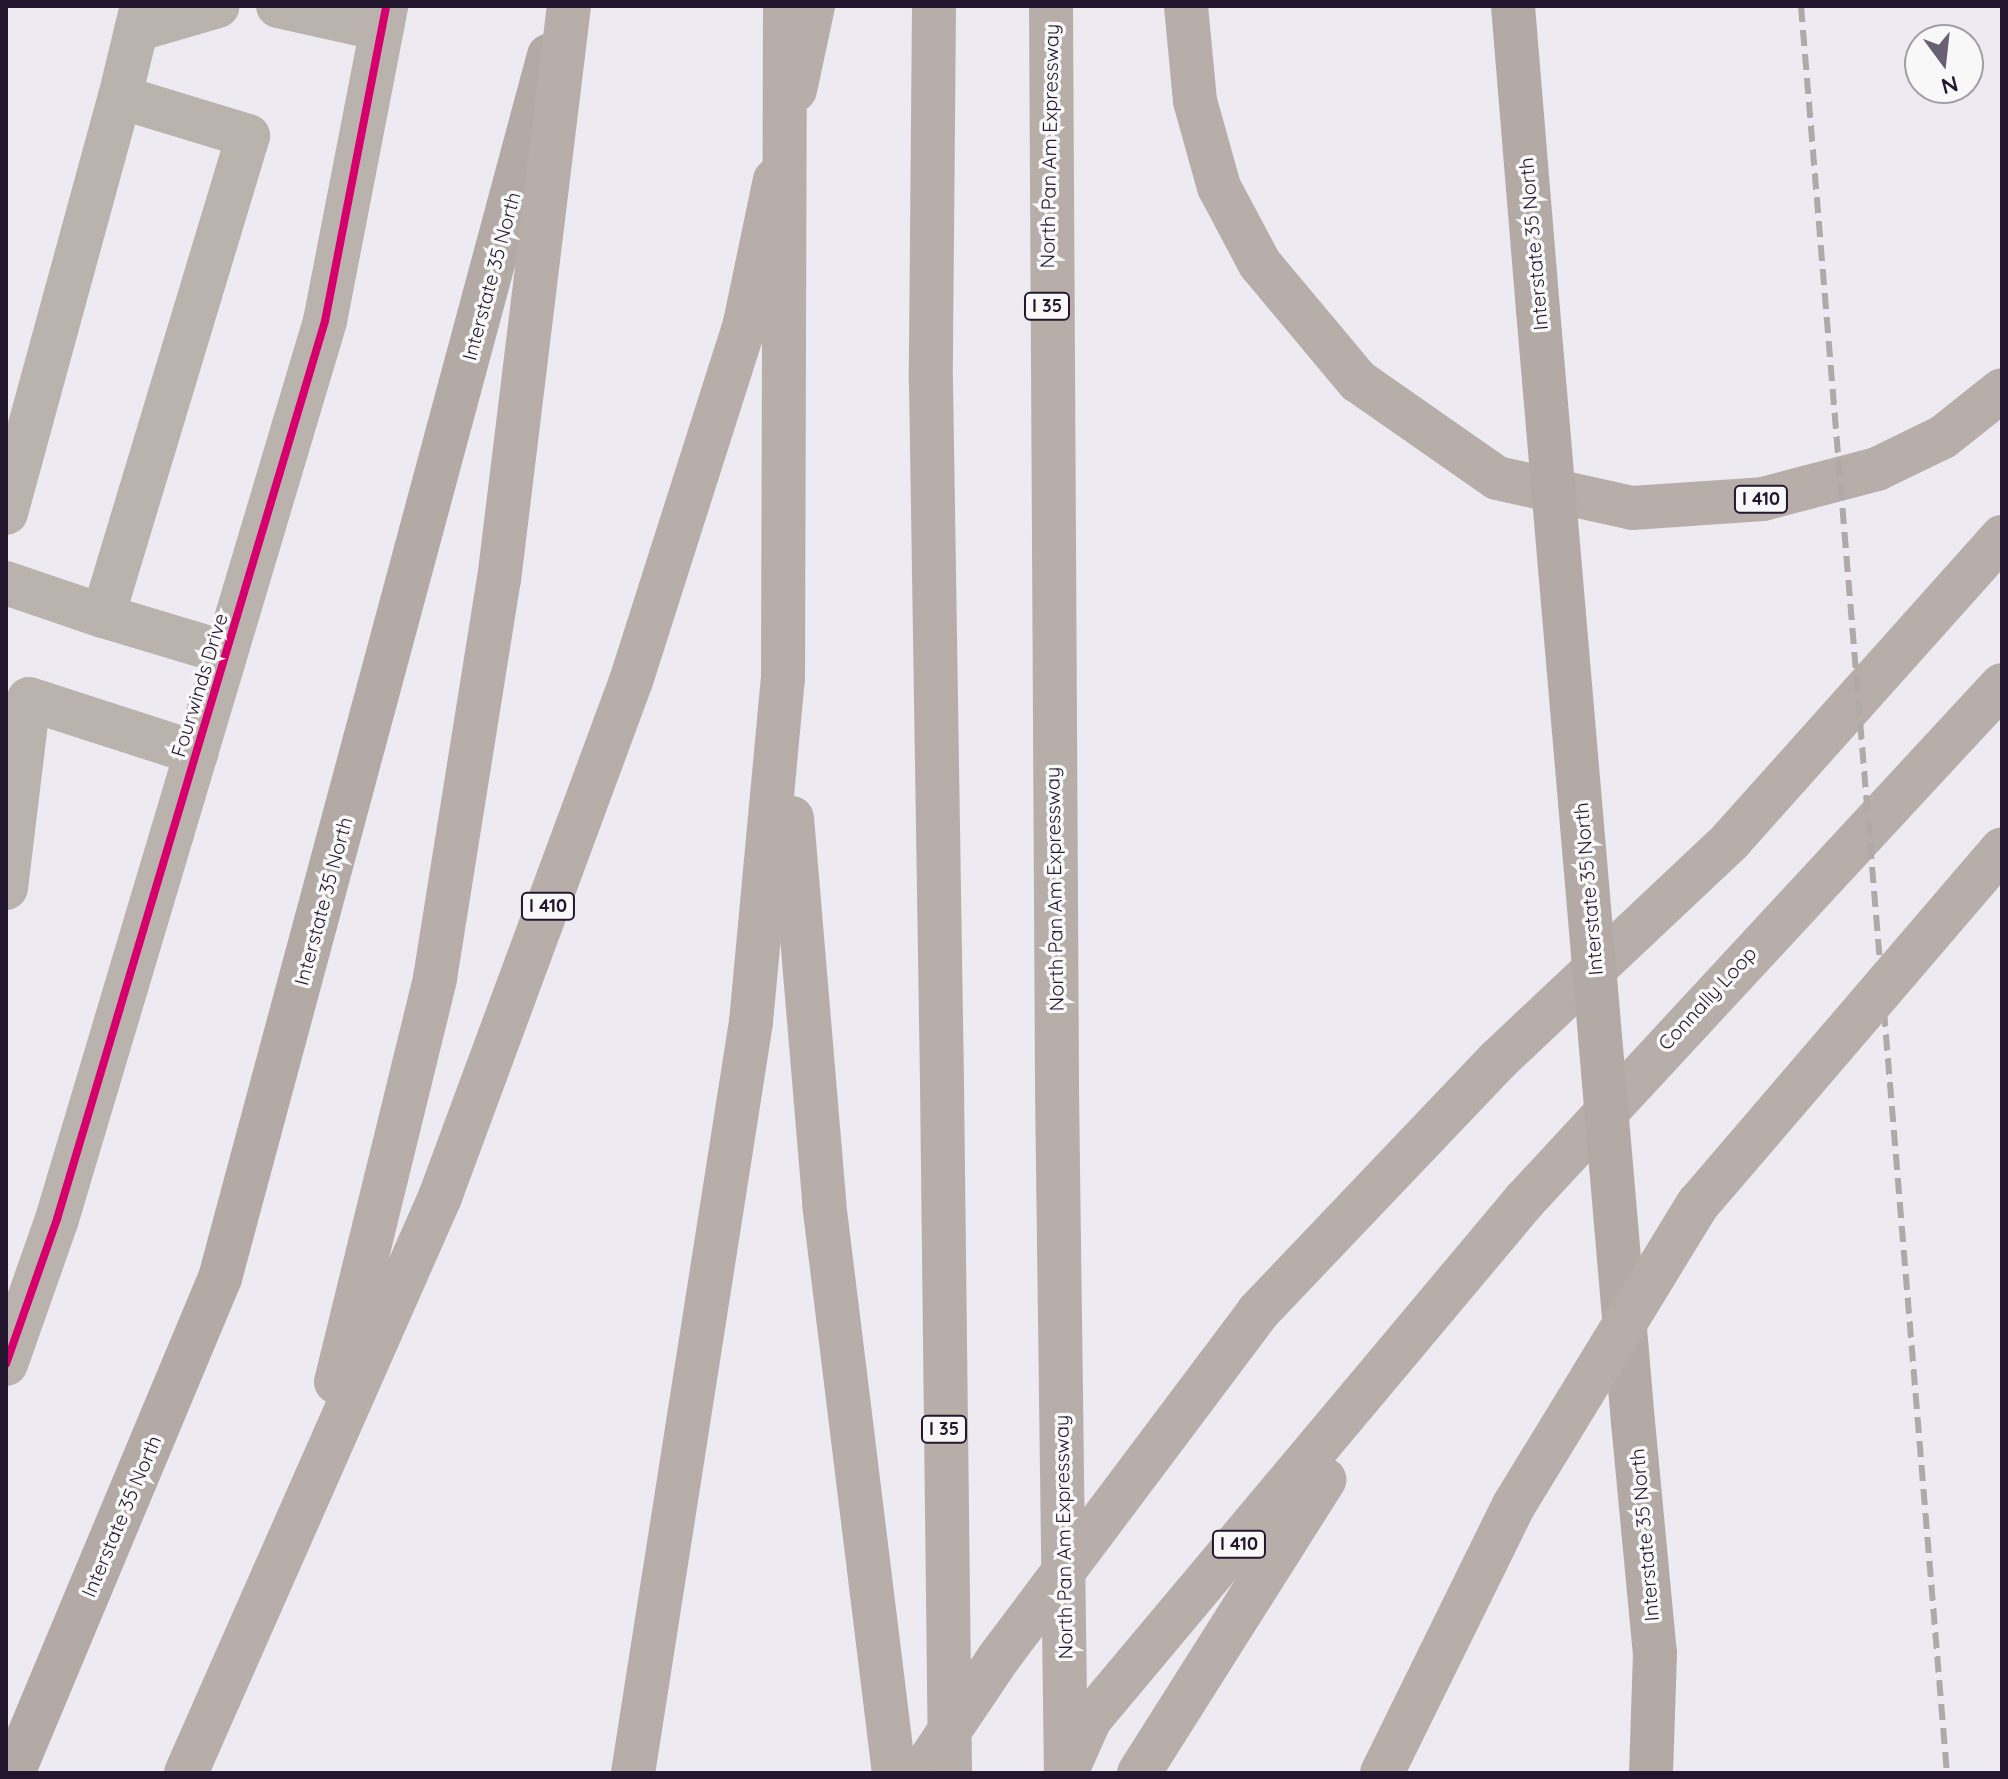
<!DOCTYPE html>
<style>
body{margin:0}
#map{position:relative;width:2008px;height:1779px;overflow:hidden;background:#eeeaf2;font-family:Quicksand,sans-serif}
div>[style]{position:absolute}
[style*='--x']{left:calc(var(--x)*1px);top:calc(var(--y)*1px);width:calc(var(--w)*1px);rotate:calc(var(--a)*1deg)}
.minor>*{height:44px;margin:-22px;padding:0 22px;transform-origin:22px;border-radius:22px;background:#bab3ad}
.major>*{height:44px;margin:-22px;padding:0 22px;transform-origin:22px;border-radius:22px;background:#b3aaa5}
.highway>*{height:44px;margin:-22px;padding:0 22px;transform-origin:22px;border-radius:22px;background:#b7aeaa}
.rail>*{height:6px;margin-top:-3px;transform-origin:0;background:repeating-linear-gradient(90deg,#afa9a8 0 16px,transparent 0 24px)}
.major-bridge>*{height:44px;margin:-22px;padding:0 22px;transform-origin:22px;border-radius:22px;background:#b3aaa5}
.highway-bridge>*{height:44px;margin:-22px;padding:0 22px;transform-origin:22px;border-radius:22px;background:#b7aeaa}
.cycleway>*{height:8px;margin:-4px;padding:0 4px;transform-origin:4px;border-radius:4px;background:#d6006c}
span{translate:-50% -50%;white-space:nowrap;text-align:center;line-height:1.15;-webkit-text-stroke:7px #f7f8f7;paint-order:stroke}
.shield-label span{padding:2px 6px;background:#f7f8f7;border:2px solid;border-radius:6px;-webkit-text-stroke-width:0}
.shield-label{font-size:18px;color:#23162e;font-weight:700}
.street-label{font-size:20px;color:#23162e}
.frame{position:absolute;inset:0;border:8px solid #23162e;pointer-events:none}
.north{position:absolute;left:1904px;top:24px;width:80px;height:80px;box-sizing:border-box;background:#f7f8f7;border:2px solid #a29ea7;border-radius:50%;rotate:165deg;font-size:22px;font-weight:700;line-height:32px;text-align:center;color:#23162e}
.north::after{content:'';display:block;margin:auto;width:28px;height:36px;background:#6a6073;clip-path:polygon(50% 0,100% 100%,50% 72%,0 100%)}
</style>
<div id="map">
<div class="minor">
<i style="--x:142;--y:6;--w:94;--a:103.6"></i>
<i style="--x:120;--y:97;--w:134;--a:16.9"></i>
<i style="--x:248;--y:136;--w:501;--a:106.81"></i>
<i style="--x:103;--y:616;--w:128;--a:16.7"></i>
<i style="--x:278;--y:6;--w:106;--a:12.6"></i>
<i style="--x:136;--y:30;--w:85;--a:-16.3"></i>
<i style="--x:6;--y:513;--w:431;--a:-74.7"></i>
<i style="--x:6;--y:583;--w:102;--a:18.8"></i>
<i style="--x:6;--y:888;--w:190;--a:-83.1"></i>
<i style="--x:29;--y:699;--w:176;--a:17.9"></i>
<i style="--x:6;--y:1364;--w:154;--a:-70.6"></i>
<i style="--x:57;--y:1219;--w:937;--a:-73.38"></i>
<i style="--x:325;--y:321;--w:321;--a:-79"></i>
</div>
<div class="major">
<i style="--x:1513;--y:6;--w:305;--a:85.3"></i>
<i style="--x:1633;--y:1422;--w:232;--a:84.6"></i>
<i style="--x:1655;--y:1653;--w:120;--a:91.9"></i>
<i style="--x:13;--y:1773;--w:537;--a:-67.31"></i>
<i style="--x:220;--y:1278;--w:1266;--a:-74.94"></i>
</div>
<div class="highway">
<i style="--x:934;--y:6;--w:376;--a:90.5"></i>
<i style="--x:931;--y:382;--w:702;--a:89.1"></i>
<i style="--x:1051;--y:6;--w:1084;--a:89.68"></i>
<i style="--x:1186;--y:6;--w:95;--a:84.6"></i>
<i style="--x:1195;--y:101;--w:89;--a:74.4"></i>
<i style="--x:1219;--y:187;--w:87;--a:62"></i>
<i style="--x:1260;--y:264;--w:153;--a:50.1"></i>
<i style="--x:1358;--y:381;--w:169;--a:34.9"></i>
<i style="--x:1497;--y:478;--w:138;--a:12.5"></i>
<i style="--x:1632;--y:508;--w:131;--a:-3.9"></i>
<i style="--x:1763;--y:499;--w:118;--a:-14.7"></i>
<i style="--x:1877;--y:469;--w:73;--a:-25.9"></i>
<i style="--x:1943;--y:437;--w:75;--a:-38.5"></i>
<i style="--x:795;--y:90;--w:86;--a:-77.9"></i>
<i style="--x:792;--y:818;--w:386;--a:85.2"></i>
<i style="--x:824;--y:1203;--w:574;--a:83"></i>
<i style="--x:336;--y:1382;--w:416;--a:-76.2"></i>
<i style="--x:435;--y:978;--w:403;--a:-80.9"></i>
<i style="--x:499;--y:580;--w:578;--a:-83.05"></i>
<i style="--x:186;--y:1773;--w:630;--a:-66.2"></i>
<i style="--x:440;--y:1197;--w:550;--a:-69.69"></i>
<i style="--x:631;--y:681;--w:376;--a:-72.3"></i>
<i style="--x:745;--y:323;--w:146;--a:-78.2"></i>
<i style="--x:633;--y:1773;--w:760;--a:-81.07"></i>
<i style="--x:751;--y:1022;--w:343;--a:-84.7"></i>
<i style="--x:921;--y:1773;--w:141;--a:-56"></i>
<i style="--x:1000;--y:1656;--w:430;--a:-53.1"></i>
<i style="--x:1258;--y:1312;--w:349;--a:-46.4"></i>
<i style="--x:1499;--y:1059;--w:319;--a:-43.3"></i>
<i style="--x:1731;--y:840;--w:407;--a:-48.2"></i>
<i style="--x:1066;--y:1773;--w:59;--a:-66"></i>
<i style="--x:1090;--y:1719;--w:676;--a:-50.04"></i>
<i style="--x:1524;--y:1201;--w:703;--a:-47.19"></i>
<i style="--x:1139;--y:1773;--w:347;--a:-57.7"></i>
</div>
<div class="rail">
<i style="--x:1801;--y:6;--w:1773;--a:85.28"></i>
</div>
<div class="major-bridge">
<i style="--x:1538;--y:310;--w:1116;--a:85.12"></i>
</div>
<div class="highway-bridge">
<i style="--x:783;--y:680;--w:674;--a:-89.83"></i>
<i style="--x:942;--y:1084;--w:689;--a:89.33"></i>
<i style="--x:1057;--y:1090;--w:683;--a:89.25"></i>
<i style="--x:1382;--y:1773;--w:299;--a:-63.8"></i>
<i style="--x:1514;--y:1505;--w:353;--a:-58.6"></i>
<i style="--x:1698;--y:1204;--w:467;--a:-49.4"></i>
</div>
<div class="cycleway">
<i style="--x:6;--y:1364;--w:154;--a:-70.6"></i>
<i style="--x:57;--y:1219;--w:937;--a:-73.38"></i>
<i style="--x:325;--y:321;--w:321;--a:-79"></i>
</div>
<div class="shield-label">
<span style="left:1047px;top:306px">I 35</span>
<span style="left:1761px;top:499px">I 410</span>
<span style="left:548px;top:906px">I 410</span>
<span style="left:944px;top:1429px">I 35</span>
<span style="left:1239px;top:1544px">I 410</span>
</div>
<div class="street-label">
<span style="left:1049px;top:146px;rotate:-89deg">North Pan Am Expressway</span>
<span style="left:1533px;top:244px;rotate:-95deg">Interstate 35 North</span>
<span style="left:491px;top:276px;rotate:-75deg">Interstate 35 North</span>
<span style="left:199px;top:685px;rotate:-73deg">Fourwinds Drive</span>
<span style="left:1054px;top:889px;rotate:-91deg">North Pan Am Expressway</span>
<span style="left:1588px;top:889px;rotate:-95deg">Interstate 35 North</span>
<span style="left:323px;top:901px;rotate:-75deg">Interstate 35 North</span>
<span style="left:1707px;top:998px;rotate:-47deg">Connally Loop</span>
<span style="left:121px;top:1516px;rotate:-67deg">Interstate 35 North</span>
<span style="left:1644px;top:1535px;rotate:-95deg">Interstate 35 North</span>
<span style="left:1063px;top:1537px;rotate:-91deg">North Pan Am Expressway</span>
</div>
<div class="frame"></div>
<div class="north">N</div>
</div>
